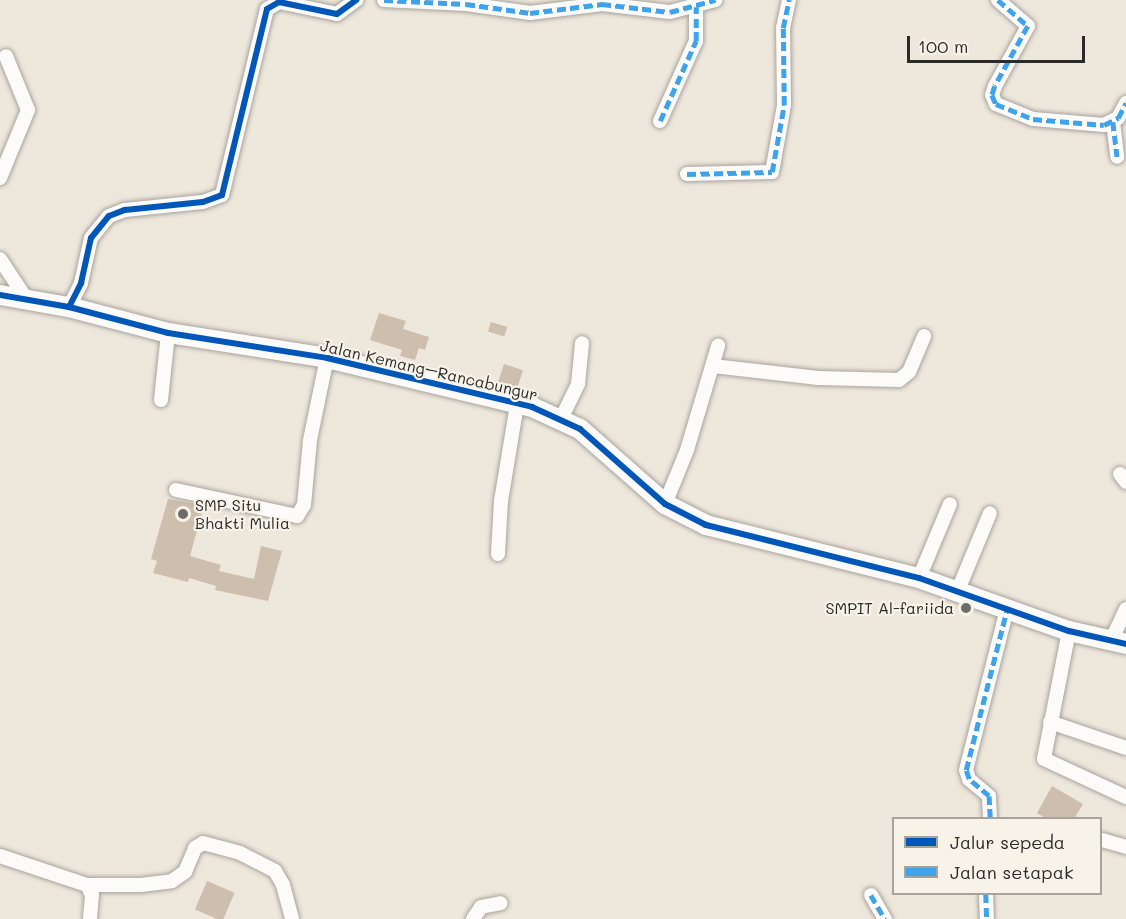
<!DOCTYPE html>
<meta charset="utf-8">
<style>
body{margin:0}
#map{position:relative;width:1126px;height:919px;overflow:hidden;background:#eee7dc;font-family:Mali,sans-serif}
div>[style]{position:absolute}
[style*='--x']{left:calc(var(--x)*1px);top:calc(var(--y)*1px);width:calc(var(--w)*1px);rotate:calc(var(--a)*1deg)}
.building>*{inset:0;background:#cebeae;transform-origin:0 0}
.roads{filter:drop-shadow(0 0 2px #a8a49d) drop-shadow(0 0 2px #a8a49d)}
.street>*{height:14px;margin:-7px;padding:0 7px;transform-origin:7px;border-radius:7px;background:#fcfbfa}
.secondary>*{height:20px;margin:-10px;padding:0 10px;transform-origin:10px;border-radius:10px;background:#fcfbfa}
.quiet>*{height:4.5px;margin-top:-2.25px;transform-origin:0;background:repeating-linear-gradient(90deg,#3ea3eb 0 9px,transparent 0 13.5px)}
.cycleway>*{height:6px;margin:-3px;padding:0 3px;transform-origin:3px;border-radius:3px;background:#0057b8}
.dots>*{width:16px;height:16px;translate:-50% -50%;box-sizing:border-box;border:3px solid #f7f3e8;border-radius:50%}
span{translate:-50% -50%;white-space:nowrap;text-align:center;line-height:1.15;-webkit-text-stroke:4.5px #f7f3e8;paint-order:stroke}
.street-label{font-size:16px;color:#2b2b2b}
.poi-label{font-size:16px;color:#2b2b2b}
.left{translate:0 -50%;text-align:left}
.right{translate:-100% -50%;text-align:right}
.legend{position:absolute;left:892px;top:817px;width:210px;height:78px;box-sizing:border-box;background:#f7f3e8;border:2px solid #a5a39c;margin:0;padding:8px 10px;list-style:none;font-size:18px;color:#2b2b2b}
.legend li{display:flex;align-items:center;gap:12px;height:30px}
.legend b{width:30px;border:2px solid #a5a39c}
.scale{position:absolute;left:907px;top:36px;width:178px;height:27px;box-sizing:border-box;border:3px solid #2b2b2b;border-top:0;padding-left:8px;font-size:18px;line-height:21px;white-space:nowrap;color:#2b2b2b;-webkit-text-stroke:4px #f7f3e8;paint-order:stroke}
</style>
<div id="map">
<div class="building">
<i style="clip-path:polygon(379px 313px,406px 321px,403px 329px,429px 337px,425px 350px,419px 348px,415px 360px,400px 356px,402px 350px,370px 340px)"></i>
<i style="left:491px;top:322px;width:17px;height:10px;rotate:17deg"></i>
<i style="left:504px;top:364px;width:20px;height:20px;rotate:18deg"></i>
<i style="clip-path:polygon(168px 499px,204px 505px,190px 556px,221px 565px,219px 571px,254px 579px,261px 546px,282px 551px,268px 601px,215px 590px,216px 586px,189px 578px,188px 582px,153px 573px,157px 561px,151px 559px)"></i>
<i style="clip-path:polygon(1052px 786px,1083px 804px,1074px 819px,1047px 819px,1037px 813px)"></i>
<i style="left:207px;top:881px;width:30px;height:31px;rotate:23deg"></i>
</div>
<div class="roads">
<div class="street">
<i style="--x:384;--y:0;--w:82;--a:2.8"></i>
<i style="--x:466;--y:4;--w:65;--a:8"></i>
<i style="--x:530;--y:13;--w:73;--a:-7.1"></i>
<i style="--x:602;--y:4;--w:68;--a:6.7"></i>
<i style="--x:670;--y:12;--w:47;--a:-14.9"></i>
<i style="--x:998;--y:0;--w:40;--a:41"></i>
<i style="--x:1028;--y:26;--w:68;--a:118.8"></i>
<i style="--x:995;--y:86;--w:9;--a:108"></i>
<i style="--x:992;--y:95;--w:10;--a:66"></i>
<i style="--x:996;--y:104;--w:40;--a:22"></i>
<i style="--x:1033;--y:119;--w:71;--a:4.8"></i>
<i style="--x:1104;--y:125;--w:16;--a:-27"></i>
<i style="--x:1118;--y:118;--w:17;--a:-62"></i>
<i style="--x:660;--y:121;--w:88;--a:-65.8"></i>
<i style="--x:696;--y:41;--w:34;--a:-90"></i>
<i style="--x:1113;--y:122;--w:35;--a:83"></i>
<i style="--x:687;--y:174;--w:85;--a:-1.3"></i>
<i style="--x:772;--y:172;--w:68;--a:-79.8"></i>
<i style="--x:784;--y:105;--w:77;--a:-90.7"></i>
<i style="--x:783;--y:28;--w:29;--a:-78"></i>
<i style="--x:0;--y:178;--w:74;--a:-67.6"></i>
<i style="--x:28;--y:110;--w:58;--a:-112.2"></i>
<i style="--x:0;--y:259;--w:49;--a:56.6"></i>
<i style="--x:69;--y:307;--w:27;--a:-63"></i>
<i style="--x:81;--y:283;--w:46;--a:-77.5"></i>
<i style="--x:91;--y:238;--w:28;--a:-51"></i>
<i style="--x:109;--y:216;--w:17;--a:-21"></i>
<i style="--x:125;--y:210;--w:78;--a:-5.9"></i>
<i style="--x:203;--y:202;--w:20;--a:-20"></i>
<i style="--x:222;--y:195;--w:191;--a:-76.4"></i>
<i style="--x:267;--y:9;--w:14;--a:-30"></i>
<i style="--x:279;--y:2;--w:59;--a:11.7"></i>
<i style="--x:337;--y:14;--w:24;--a:-36"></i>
<i style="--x:713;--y:366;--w:106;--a:6.5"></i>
<i style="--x:818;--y:378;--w:81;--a:1.4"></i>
<i style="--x:899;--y:380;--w:13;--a:-39"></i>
<i style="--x:909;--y:372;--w:39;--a:-67"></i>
<i style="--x:161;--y:400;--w:67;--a:-84"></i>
<i style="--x:561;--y:419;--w:39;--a:-64"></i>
<i style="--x:578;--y:384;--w:41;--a:-84.4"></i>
<i style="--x:1120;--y:474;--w:10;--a:53"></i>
<i style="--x:176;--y:490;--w:124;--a:12.1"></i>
<i style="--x:297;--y:516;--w:13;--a:-58"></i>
<i style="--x:304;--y:505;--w:65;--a:-84.7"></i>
<i style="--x:310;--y:440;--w:84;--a:-78.3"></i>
<i style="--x:665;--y:504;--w:58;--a:-67.8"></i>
<i style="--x:687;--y:450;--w:109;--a:-73.4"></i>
<i style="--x:498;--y:554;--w:53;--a:-86.8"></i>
<i style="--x:501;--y:501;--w:98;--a:-80.6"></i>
<i style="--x:919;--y:578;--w:80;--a:-67.3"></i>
<i style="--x:958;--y:590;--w:83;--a:-67.4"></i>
<i style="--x:1069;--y:631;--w:130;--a:101.1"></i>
<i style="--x:1044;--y:759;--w:90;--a:24.9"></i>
<i style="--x:1112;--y:639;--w:33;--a:-65"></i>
<i style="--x:1050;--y:722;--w:80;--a:18.9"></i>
<i style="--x:990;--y:818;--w:22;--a:-93"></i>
<i style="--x:989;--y:796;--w:26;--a:-140"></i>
<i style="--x:969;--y:779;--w:9;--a:-108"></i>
<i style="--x:966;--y:770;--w:166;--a:-75.7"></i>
<i style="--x:1102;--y:840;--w:25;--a:16"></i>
<i style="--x:0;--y:856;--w:92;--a:18.4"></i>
<i style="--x:87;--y:885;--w:54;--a:0"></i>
<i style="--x:141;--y:885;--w:31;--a:-7"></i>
<i style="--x:172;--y:881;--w:16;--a:-35"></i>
<i style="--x:185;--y:872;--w:26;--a:-67"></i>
<i style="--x:195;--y:848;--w:9;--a:-32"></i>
<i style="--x:203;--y:843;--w:38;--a:15"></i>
<i style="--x:240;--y:853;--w:39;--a:27"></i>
<i style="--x:275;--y:871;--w:16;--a:60"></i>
<i style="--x:283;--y:885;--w:35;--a:75"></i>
<i style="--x:87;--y:885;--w:11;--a:63"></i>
<i style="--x:92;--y:895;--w:24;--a:95"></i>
<i style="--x:986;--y:894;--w:25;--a:88"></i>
<i style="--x:871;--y:895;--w:28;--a:60"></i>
<i style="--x:473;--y:919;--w:14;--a:-56"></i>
<i style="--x:481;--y:907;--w:20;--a:-11"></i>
</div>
<div class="secondary">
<i style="--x:0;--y:295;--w:70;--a:9.9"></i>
<i style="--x:69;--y:307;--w:102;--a:14.7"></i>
<i style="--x:168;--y:333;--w:161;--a:8.9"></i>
<i style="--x:327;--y:358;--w:211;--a:13.4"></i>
<i style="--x:532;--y:407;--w:53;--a:24.6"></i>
<i style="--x:580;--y:429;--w:113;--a:41.4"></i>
<i style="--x:665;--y:504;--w:46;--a:27.1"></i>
<i style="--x:706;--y:525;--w:219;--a:14"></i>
<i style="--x:919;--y:578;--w:159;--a:19.5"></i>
<i style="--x:1069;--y:631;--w:58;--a:12.8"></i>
</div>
</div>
<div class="quiet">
<i style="--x:384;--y:0;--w:82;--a:2.8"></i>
<i style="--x:466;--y:4;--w:65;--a:8"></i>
<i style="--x:530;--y:13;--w:73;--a:-7.1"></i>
<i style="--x:602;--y:4;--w:68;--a:6.7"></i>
<i style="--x:670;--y:12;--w:47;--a:-14.9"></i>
<i style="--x:998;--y:0;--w:40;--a:41"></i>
<i style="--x:1028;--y:26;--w:68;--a:118.8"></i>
<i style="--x:995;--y:86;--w:9;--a:108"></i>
<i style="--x:992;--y:95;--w:10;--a:66"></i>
<i style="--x:996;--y:104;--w:40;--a:22"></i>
<i style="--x:1033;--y:119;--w:71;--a:4.8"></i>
<i style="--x:1104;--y:125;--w:16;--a:-27"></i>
<i style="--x:1118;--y:118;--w:17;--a:-62"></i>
<i style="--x:660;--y:121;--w:88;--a:-65.8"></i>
<i style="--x:696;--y:41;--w:34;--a:-90"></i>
<i style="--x:1113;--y:122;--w:35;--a:83"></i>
<i style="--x:687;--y:174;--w:85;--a:-1.3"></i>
<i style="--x:772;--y:172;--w:68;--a:-79.8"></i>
<i style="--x:784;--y:105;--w:77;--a:-90.7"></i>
<i style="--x:783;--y:28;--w:29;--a:-78"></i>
<i style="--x:990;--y:818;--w:22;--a:-93"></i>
<i style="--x:989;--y:796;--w:26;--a:-140"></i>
<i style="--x:969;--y:779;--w:9;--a:-108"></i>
<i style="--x:966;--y:770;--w:166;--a:-75.7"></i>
<i style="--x:986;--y:894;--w:25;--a:88"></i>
<i style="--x:871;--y:895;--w:28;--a:60"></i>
</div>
<div class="cycleway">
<i style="--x:0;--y:295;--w:70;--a:9.9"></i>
<i style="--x:69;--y:307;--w:102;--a:14.7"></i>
<i style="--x:168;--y:333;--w:161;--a:8.9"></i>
<i style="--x:327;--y:358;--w:211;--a:13.4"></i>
<i style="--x:532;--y:407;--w:53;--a:24.6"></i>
<i style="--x:580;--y:429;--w:113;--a:41.4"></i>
<i style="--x:665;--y:504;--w:46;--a:27.1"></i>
<i style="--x:706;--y:525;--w:219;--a:14"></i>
<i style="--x:919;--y:578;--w:159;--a:19.5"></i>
<i style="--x:1069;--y:631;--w:58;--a:12.8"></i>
<i style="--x:69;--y:307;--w:27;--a:-63"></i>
<i style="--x:81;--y:283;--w:46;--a:-77.5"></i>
<i style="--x:91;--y:238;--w:28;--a:-51"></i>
<i style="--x:109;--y:216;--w:17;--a:-21"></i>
<i style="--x:125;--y:210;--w:78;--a:-5.9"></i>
<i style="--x:203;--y:202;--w:20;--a:-20"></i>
<i style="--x:222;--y:195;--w:191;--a:-76.4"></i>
<i style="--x:267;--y:9;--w:14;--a:-30"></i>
<i style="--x:279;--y:2;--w:59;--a:11.7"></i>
<i style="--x:337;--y:14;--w:24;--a:-36"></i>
</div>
<div class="dots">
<i style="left:183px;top:514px;background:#6f6d69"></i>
<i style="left:966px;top:608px;background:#6f6d69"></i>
</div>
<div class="street-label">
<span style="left:429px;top:370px;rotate:13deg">Jalan Kemang–Rancabungur</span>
</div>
<div class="poi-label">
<span class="left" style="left:195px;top:514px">SMP Situ<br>Bhakti Mulia</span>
<span class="right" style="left:954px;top:608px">SMPIT Al-fariida</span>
</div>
<ul class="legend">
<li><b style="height:8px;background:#0057b8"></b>Jalur sepeda</li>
<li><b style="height:8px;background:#3ea3eb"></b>Jalan setapak</li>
</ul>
<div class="scale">100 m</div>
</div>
